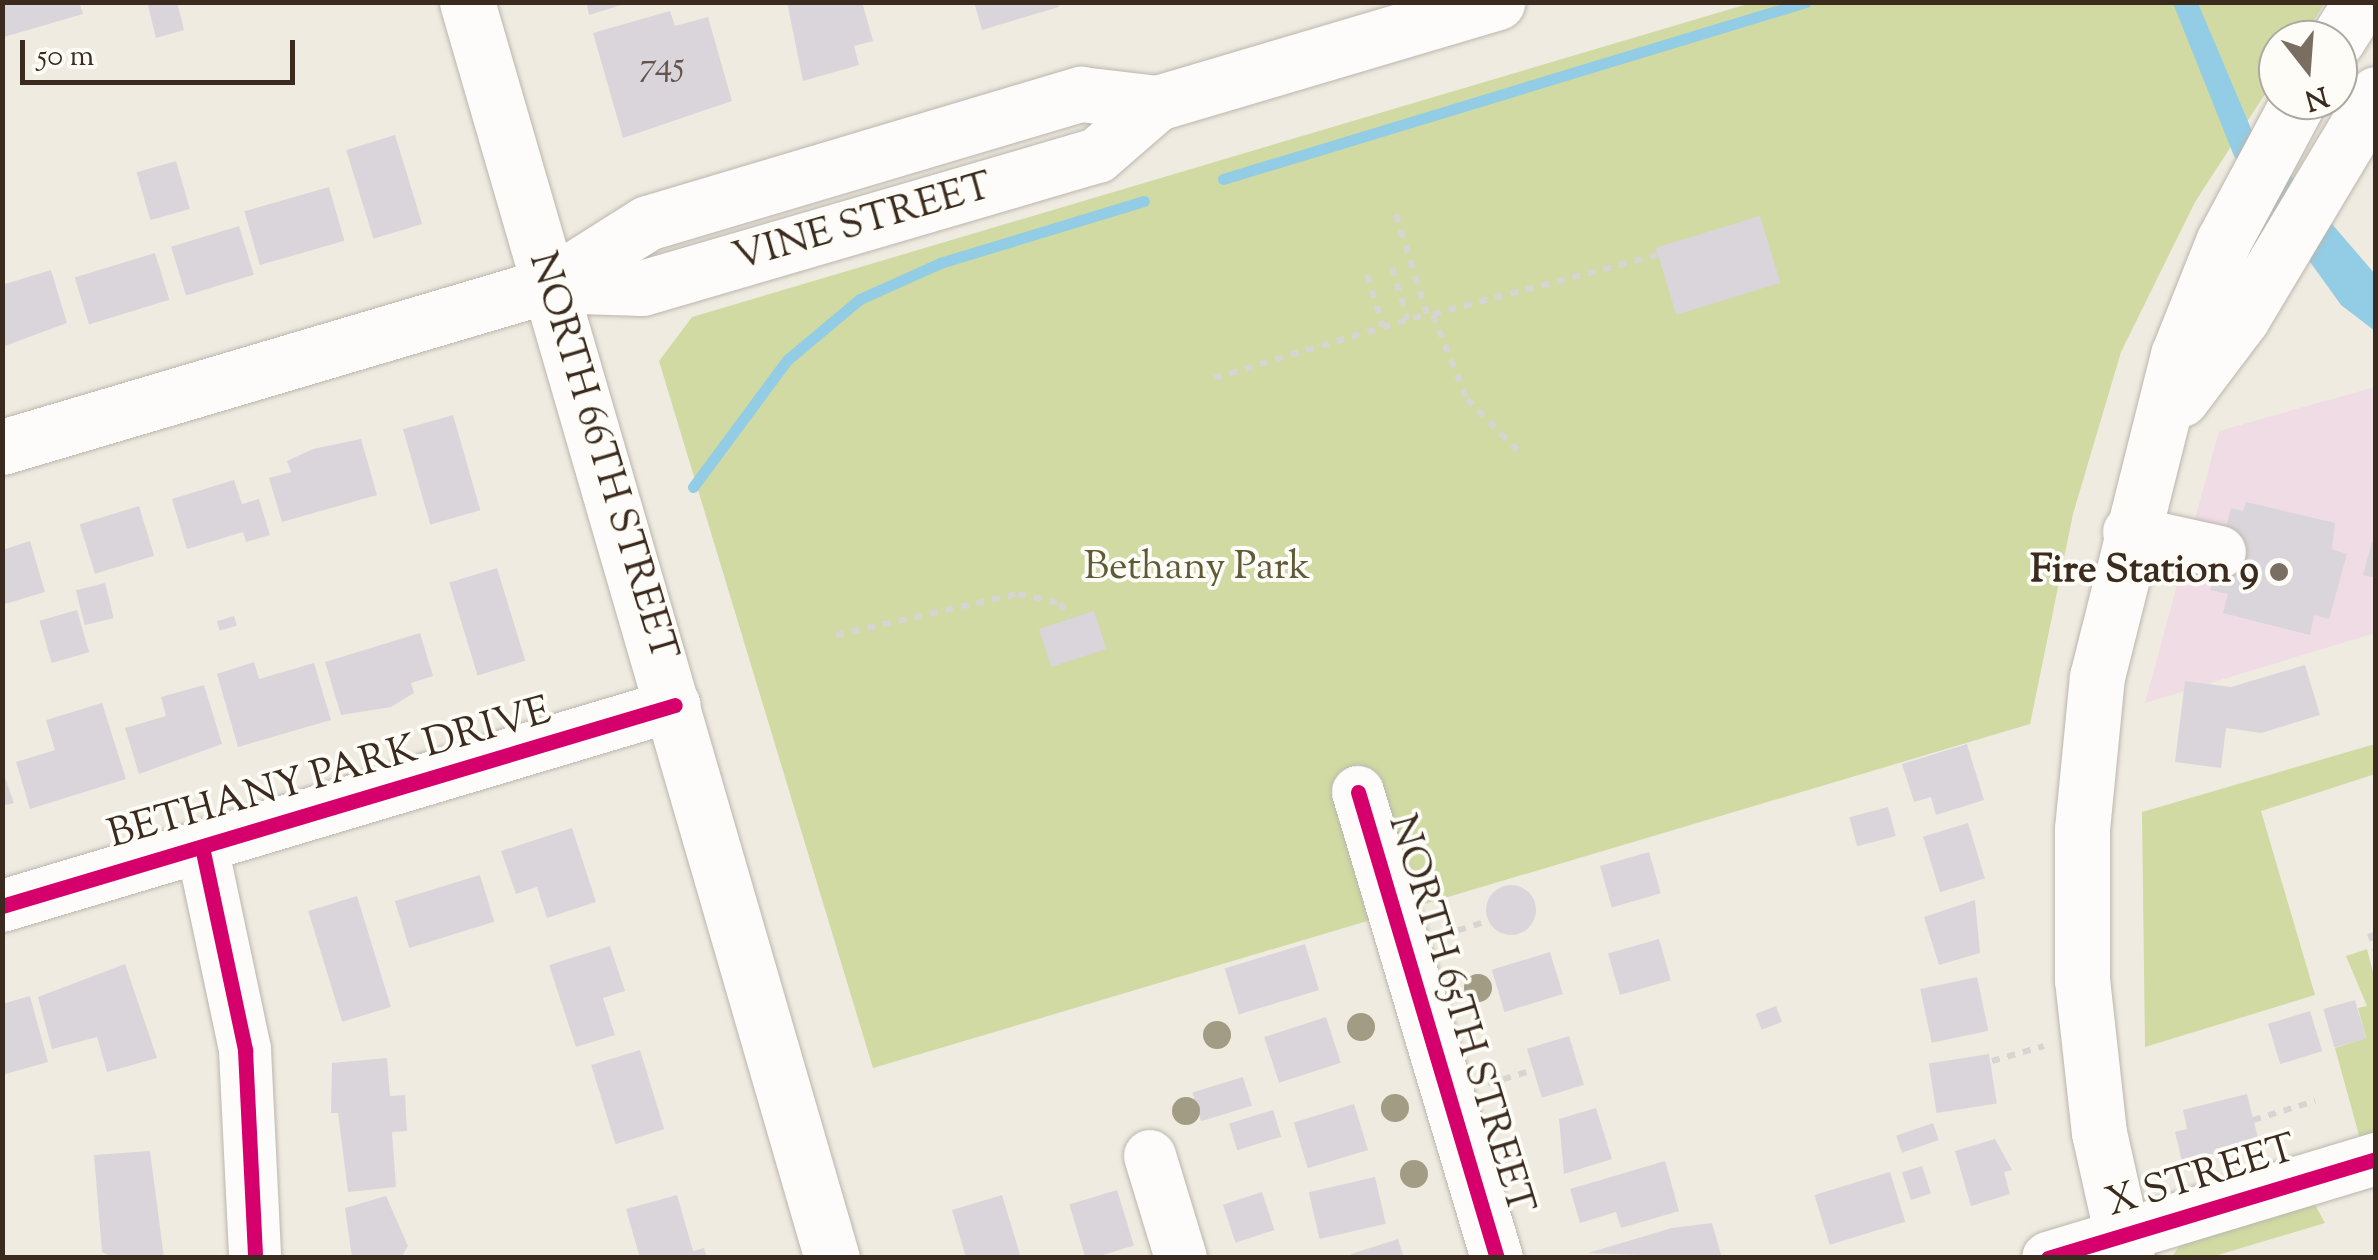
<!DOCTYPE html>
<style>
body{margin:0}
#map{position:relative;width:2378px;height:1260px;overflow:hidden;background:#f0ebe0;font-family:"Sorts Mill Goudy",serif}
div>[style]{position:absolute}
[style*='--x']{left:calc(var(--x)*1px);top:calc(var(--y)*1px);width:calc(var(--w)*1px);rotate:calc(var(--a)*1deg)}
.built>*{inset:0;background:#efdce4}
.green>*{inset:0;background:#d0daa2}
.water>*{inset:0;background:#93cce5}
.stream>*{height:11px;margin:-5.5px;padding:0 5.5px;transform-origin:5.5px;border-radius:5.5px;background:#93cce5}
.building>*{inset:0;background:#dad5db;transform-origin:0 0}
.round{border-radius:50%}
.path>*{height:6px;margin-top:-3px;transform-origin:0;background:repeating-linear-gradient(90deg,#d6d5d2 0 8px,transparent 0 16px)}
.roads{filter:drop-shadow(0 0 2px #bbb6ae) drop-shadow(0 0 2px #bbb6ae)}
.minor>*{height:52px;margin:-26px;padding:0 26px;transform-origin:26px;border-radius:26px;background:#fdfcfa}
.major>*{height:55px;margin:-27.5px;padding:0 27.5px;transform-origin:27.5px;border-radius:27.5px;background:#fdfcfa}
.cycleway>*{height:15px;margin:-7.5px;padding:0 7.5px;transform-origin:7.5px;border-radius:7.5px;background:#d6006c}
.trees>*{width:28px;height:28px;margin:-14px;border-radius:50%;background:#a19c83}
.dots>*{width:28px;height:28px;translate:-50% -50%;box-sizing:border-box;border:5px solid #fdfcf7;border-radius:50%}
span{translate:-50% -50%;white-space:nowrap;text-align:center;line-height:1.15;-webkit-text-stroke:8px #fdfcf7;paint-order:stroke}
.number-label{font-size:35px;color:#63554d}
.number-label span{-webkit-text-stroke-width:0}
.street-label{font-size:40px;color:#3b2a1e}
.park-label{font-size:40px;color:#605b37}
.poi-label{font-size:40px;color:#3b2a1e;font-weight:700}
.right{translate:-100% -50%;text-align:right}
.frame{position:absolute;inset:0;border:5px solid #3b2a1e;pointer-events:none}
.north{position:absolute;left:2258px;top:20px;width:100px;height:100px;box-sizing:border-box;background:#fdfcf7;border:2px solid #afa8a0;border-radius:50%;rotate:163deg;font-size:28px;font-weight:700;line-height:40px;text-align:center;color:#3b2a1e}
.north::after{content:'';display:block;margin:auto;width:35px;height:45px;background:#7a6e62;clip-path:polygon(50% 0,100% 100%,50% 72%,0 100%)}
.scale{position:absolute;left:20px;top:40px;width:275px;height:45px;box-sizing:border-box;border:5px solid #3b2a1e;border-top:0;padding-left:12px;font-size:30px;line-height:35px;white-space:nowrap;color:#3b2a1e;-webkit-text-stroke:8px #fdfcf7;paint-order:stroke}
</style>
<div id="map">
<div class="built">
<i style="clip-path:polygon(2375px 387px,2375px 633px,2145px 703px,2219px 431px)"></i>
</div>
<div class="green">
<i style="clip-path:polygon(1751px 3px,2325px 3px,2300px 40px,2278px 40px,2278px 74px,2195px 202px,2121px 352px,2073px 514px,2030px 724px,873px 1068px,659px 361px,692px 317px)"></i>
<i style="clip-path:polygon(2375px 744px,2375px 774px,2261px 811px,2315px 995px,2145px 1047px,2142px 812px)"></i>
<i style="clip-path:polygon(2367px 949px,2376px 984px,2375px 1134px,2360px 1139px,2335px 1048px,2366px 1038px,2358px 1008px,2367px 1006px,2346px 956px)"></i>
<i style="clip-path:polygon(2314px 1203px,2325px 1223px,2211px 1257px,2171px 1258px,2181px 1244px)"></i>
</div>
<div class="water">
<i style="clip-path:polygon(2173px 3px,2198px 3px,2252px 131px,2375px 274px,2375px 331px,2341px 305px,2234px 156px)"></i>
</div>
<div class="stream">
<i style="--x:1223;--y:179;--w:609;--a:-16.89"></i>
<i style="--x:693;--y:487;--w:158;--a:-53.5"></i>
<i style="--x:787;--y:360;--w:95;--a:-39.9"></i>
<i style="--x:860;--y:299;--w:88;--a:-24.2"></i>
<i style="--x:940;--y:263;--w:213;--a:-16.9"></i>
</div>
<div class="building">
<i style="clip-path:polygon(2px 2px,79px 2px,83px 14px,4px 37px)"></i>
<i style="clip-path:polygon(147px 2px,177px 2px,184px 30px,156px 38px)"></i>
<i style="clip-path:polygon(586px 2px,627px 2px,628px 3px,589px 15px)"></i>
<i style="clip-path:polygon(787px 2px,862px 2px,873px 41px,854px 46px,859px 65px,803px 81px)"></i>
<i style="clip-path:polygon(974px 2px,1057px 2px,1059px 7px,982px 30px)"></i>
<i style="clip-path:polygon(670px 11px,675px 26px,708px 17px,732px 101px,623px 138px,593px 33px)"></i>
<i style="left:395px;top:135px;width:93px;height:51px;rotate:73deg"></i>
<i style="left:176px;top:161px;width:50px;height:41px;rotate:74deg"></i>
<i style="left:329px;top:187px;width:56px;height:88px;rotate:74deg"></i>
<i style="left:1760px;top:216px;width:70px;height:109px;rotate:73deg"></i>
<i style="left:239px;top:226px;width:51px;height:71px;rotate:73deg"></i>
<i style="left:155px;top:253px;width:49px;height:84px;rotate:73deg"></i>
<i style="clip-path:polygon(51px 270px,67px 323px,2px 347px,2px 285px)"></i>
<i style="left:453px;top:415px;width:99px;height:52px;rotate:74deg"></i>
<i style="clip-path:polygon(361px 439px,377px 495px,282px 522px,269px 478px,291px 472px,287px 461px,313px 449px)"></i>
<i style="clip-path:polygon(234px 480px,242px 504px,259px 499px,270px 535px,246px 542px,243px 532px,187px 549px,172px 499px)"></i>
<i style="clip-path:polygon(2246px 502px,2335px 523px,2332px 549px,2347px 554px,2329px 619px,2314px 615px,2310px 635px,2223px 613px,2228px 594px,2210px 590px,2231px 508px,2243px 511px)"></i>
<i style="left:139px;top:506px;width:52px;height:62px;rotate:73deg"></i>
<i style="clip-path:polygon(30px 541px,45px 592px,2px 605px,2px 550px)"></i>
<i style="clip-path:polygon(2372px 542px,2376px 543px,2376px 578px,2363px 575px)"></i>
<i style="left:497px;top:568px;width:97px;height:50px;rotate:73deg"></i>
<i style="left:105px;top:583px;width:36px;height:30px;rotate:76deg"></i>
<i style="left:77px;top:610px;width:44px;height:39px;rotate:74deg"></i>
<i style="left:1094px;top:611px;width:40px;height:58px;rotate:72deg"></i>
<i style="left:234px;top:616px;width:10px;height:18px;rotate:73deg"></i>
<i style="clip-path:polygon(420px 633px,433px 676px,411px 683px,414px 693px,391px 707px,341px 715px,325px 662px)"></i>
<i style="clip-path:polygon(254px 662px,259px 679px,314px 663px,331px 720px,238px 747px,217px 674px)"></i>
<i style="clip-path:polygon(2305px 665px,2320px 715px,2261px 733px,2226px 728px,2221px 768px,2175px 762px,2185px 681px,2231px 687px)"></i>
<i style="clip-path:polygon(204px 685px,222px 744px,139px 774px,125px 728px,166px 716px,161px 697px)"></i>
<i style="clip-path:polygon(102px 703px,126px 779px,30px 809px,16px 762px,55px 750px,46px 720px)"></i>
<i style="clip-path:polygon(1967px 744px,1984px 800px,1936px 815px,1931px 797px,1914px 802px,1902px 764px)"></i>
<i style="clip-path:polygon(2px 769px,14px 803px,2px 806px)"></i>
<i style="left:1888px;top:807px;width:30px;height:40px;rotate:75deg"></i>
<i style="left:1968px;top:823px;width:58px;height:47px;rotate:73deg"></i>
<i style="clip-path:polygon(572px 828px,596px 902px,547px 918px,537px 887px,516px 894px,501px 851px)"></i>
<i style="left:1649px;top:852px;width:43px;height:51px;rotate:74deg"></i>
<i style="left:480px;top:875px;width:49px;height:89px;rotate:73deg"></i>
<i class="round" style="left:1486px;top:885px;width:50px;height:50px"></i>
<i style="left:357px;top:896px;width:116px;height:51px;rotate:73deg"></i>
<i style="clip-path:polygon(1975px 900px,1980px 953px,1939px 965px,1924px 917px)"></i>
<i style="left:1659px;top:939px;width:43px;height:53px;rotate:74deg"></i>
<i style="left:1305px;top:944px;width:48px;height:84px;rotate:73deg"></i>
<i style="clip-path:polygon(610px 946px,625px 991px,603px 998px,615px 1035px,576px 1047px,549px 965px)"></i>
<i style="left:1550px;top:952px;width:44px;height:61px;rotate:73deg"></i>
<i style="clip-path:polygon(125px 964px,157px 1058px,107px 1072px,97px 1037px,52px 1049px,38px 997px)"></i>
<i style="left:1977px;top:977px;width:55px;height:58px;rotate:78deg"></i>
<i style="clip-path:polygon(30px 996px,48px 1062px,2px 1075px,2px 1004px)"></i>
<i style="left:2355px;top:1000px;width:40px;height:33px;rotate:74deg"></i>
<i style="left:1776px;top:1006px;width:17px;height:22px;rotate:69deg"></i>
<i style="left:2310px;top:1011px;width:42px;height:44px;rotate:73deg"></i>
<i style="left:1326px;top:1017px;width:48px;height:65px;rotate:72deg"></i>
<i style="left:1569px;top:1036px;width:51px;height:44px;rotate:73deg"></i>
<i style="left:640px;top:1050px;width:83px;height:51px;rotate:73deg"></i>
<i style="left:1989px;top:1054px;width:50px;height:61px;rotate:81deg"></i>
<i style="clip-path:polygon(387px 1058px,390px 1096px,405px 1095px,407px 1131px,392px 1132px,396px 1187px,348px 1192px,338px 1113px,331px 1113px,332px 1063px)"></i>
<i style="left:1243px;top:1077px;width:30px;height:53px;rotate:73deg"></i>
<i style="clip-path:polygon(2247px 1094px,2259px 1142px,2182px 1161px,2175px 1132px,2187px 1129px,2183px 1110px)"></i>
<i style="left:1354px;top:1104px;width:48px;height:63px;rotate:73deg"></i>
<i style="clip-path:polygon(1596px 1108px,1612px 1159px,1564px 1174px,1559px 1119px)"></i>
<i style="left:1273px;top:1110px;width:28px;height:46px;rotate:73deg"></i>
<i style="left:1933px;top:1123px;width:18px;height:39px;rotate:71deg"></i>
<i style="clip-path:polygon(1995px 1139px,2012px 1170px,2004px 1172px,2010px 1194px,1971px 1206px,1955px 1151px)"></i>
<i style="clip-path:polygon(150px 1151px,164px 1258px,114px 1258px,102px 1252px,94px 1155px)"></i>
<i style="clip-path:polygon(1665px 1161px,1679px 1211px,1621px 1228px,1616px 1212px,1580px 1223px,1570px 1189px)"></i>
<i style="left:1922px;top:1166px;width:29px;height:21px;rotate:72deg"></i>
<i style="left:1890px;top:1172px;width:52px;height:79px;rotate:73deg"></i>
<i style="left:1375px;top:1177px;width:48px;height:68px;rotate:77deg"></i>
<i style="left:1117px;top:1190px;width:58px;height:50px;rotate:73deg"></i>
<i style="left:1262px;top:1192px;width:40px;height:41px;rotate:72deg"></i>
<i style="clip-path:polygon(677px 1195px,693px 1251px,704px 1248px,707px 1258px,640px 1258px,626px 1209px)"></i>
<i style="clip-path:polygon(1002px 1195px,1021px 1258px,966px 1258px,952px 1210px)"></i>
<i style="clip-path:polygon(386px 1196px,408px 1246px,401px 1258px,352px 1258px,345px 1208px)"></i>
<i style="clip-path:polygon(1712px 1223px,1722px 1258px,1588px 1253px,1672px 1228px)"></i>
<i style="clip-path:polygon(1398px 1239px,1404px 1258px,1352px 1258px,1351px 1254px)"></i>
</div>
<div class="path">
<i style="--x:1392;--y:268;--w:54;--a:72.9"></i>
<i style="--x:1367;--y:275;--w:54;--a:72.9"></i>
<i style="--x:1433;--y:314;--w:233;--a:-14.7"></i>
<i style="--x:1433;--y:315;--w:91;--a:68"></i>
<i style="--x:1467;--y:399;--w:74;--a:45.5"></i>
<i style="--x:1214;--y:378;--w:222;--a:-16.7"></i>
<i style="--x:1427;--y:314;--w:110;--a:-107.4"></i>
<i style="--x:836;--y:635;--w:187;--a:-12.7"></i>
<i style="--x:1018;--y:594;--w:43;--a:12.1"></i>
<i style="--x:1060;--y:603;--w:17;--a:59"></i>
<i style="--x:2370;--y:933;--w:20;--a:72"></i>
<i style="--x:1443;--y:935;--w:44;--a:-17.2"></i>
<i style="--x:1992;--y:1061;--w:54;--a:-16.1"></i>
<i style="--x:1488;--y:1084;--w:47;--a:-17.3"></i>
<i style="--x:2253;--y:1120;--w:65;--a:-17"></i>
</div>
<div class="roads">
<div class="minor">
<i style="--x:2129;--y:532;--w:93;--a:12.4"></i>
<i style="--x:1358;--y:792;--w:486;--a:73.4"></i>
<i style="--x:202;--y:847;--w:208;--a:78"></i>
<i style="--x:245;--y:1050;--w:208;--a:87.2"></i>
<i style="--x:2;--y:906;--w:702;--a:-16.63"></i>
<i style="--x:1150;--y:1156;--w:107;--a:73.1"></i>
<i style="--x:2048;--y:1258;--w:343;--a:-16.8"></i>
</div>
<div class="major">
<i style="--x:467;--y:2;--w:1308;--a:73.8"></i>
<i style="--x:2337;--y:40;--w:45;--a:-57.7"></i>
<i style="--x:549;--y:285;--w:116;--a:-32.3"></i>
<i style="--x:647;--y:223;--w:453;--a:-16.6"></i>
<i style="--x:1081;--y:94;--w:77;--a:6.8"></i>
<i style="--x:1157;--y:103;--w:355;--a:-16.5"></i>
<i style="--x:2181;--y:399;--w:101;--a:-53"></i>
<i style="--x:2242;--y:318;--w:261;--a:-59.1"></i>
<i style="--x:2;--y:447;--w:570;--a:-16.5"></i>
<i style="--x:549;--y:285;--w:93;--a:1.8"></i>
<i style="--x:642;--y:288;--w:474;--a:-16.3"></i>
<i style="--x:1097;--y:155;--w:79;--a:-40.9"></i>
<i style="--x:2127;--y:1258;--w:128;--a:-102.6"></i>
<i style="--x:2099;--y:1133;--w:154;--a:-96.3"></i>
<i style="--x:2082;--y:980;--w:151;--a:-90"></i>
<i style="--x:2082;--y:829;--w:153;--a:-84.4"></i>
<i style="--x:2097;--y:677;--w:332;--a:-75.9"></i>
<i style="--x:2178;--y:355;--w:122;--a:-68.3"></i>
<i style="--x:2223;--y:242;--w:161;--a:-61.8"></i>
</div>
</div>
<div class="cycleway">
<i style="--x:1358;--y:792;--w:486;--a:73.4"></i>
<i style="--x:202;--y:847;--w:208;--a:78"></i>
<i style="--x:245;--y:1050;--w:208;--a:87.2"></i>
<i style="--x:2;--y:906;--w:702;--a:-16.63"></i>
<i style="--x:2048;--y:1258;--w:343;--a:-16.8"></i>
</div>
<div class="trees">
<i style="left:1478px;top:988px"></i>
<i style="left:1361px;top:1027px"></i>
<i style="left:1217px;top:1035px"></i>
<i style="left:1395px;top:1108px"></i>
<i style="left:1186px;top:1111px"></i>
<i style="left:1414px;top:1174px"></i>
</div>
<div class="dots">
<i style="left:2279px;top:572px;background:#7a6e62"></i>
</div>
<div class="number-label">
<span style="left:662px;top:67px">745</span>
</div>
<div class="street-label">
<span style="left:863px;top:224px;rotate:-16deg">VINE STREET</span>
<span style="left:601px;top:457px;rotate:73deg">NORTH 66TH STREET</span>
<span style="left:330px;top:775px;rotate:-16deg">BETHANY PARK DRIVE</span>
<span style="left:1459px;top:1015px;rotate:73deg">NORTH 65TH STREET</span>
<span style="left:2202px;top:1178px;rotate:-17deg">X STREET</span>
</div>
<div class="park-label">
<span style="left:1197px;top:569px">Bethany Park</span>
</div>
<div class="poi-label">
<span class="right" style="left:2259px;top:572px">Fire Station 9</span>
</div>
<div class="frame"></div>
<div class="north">N</div>
<div class="scale">50 m</div>
</div>
